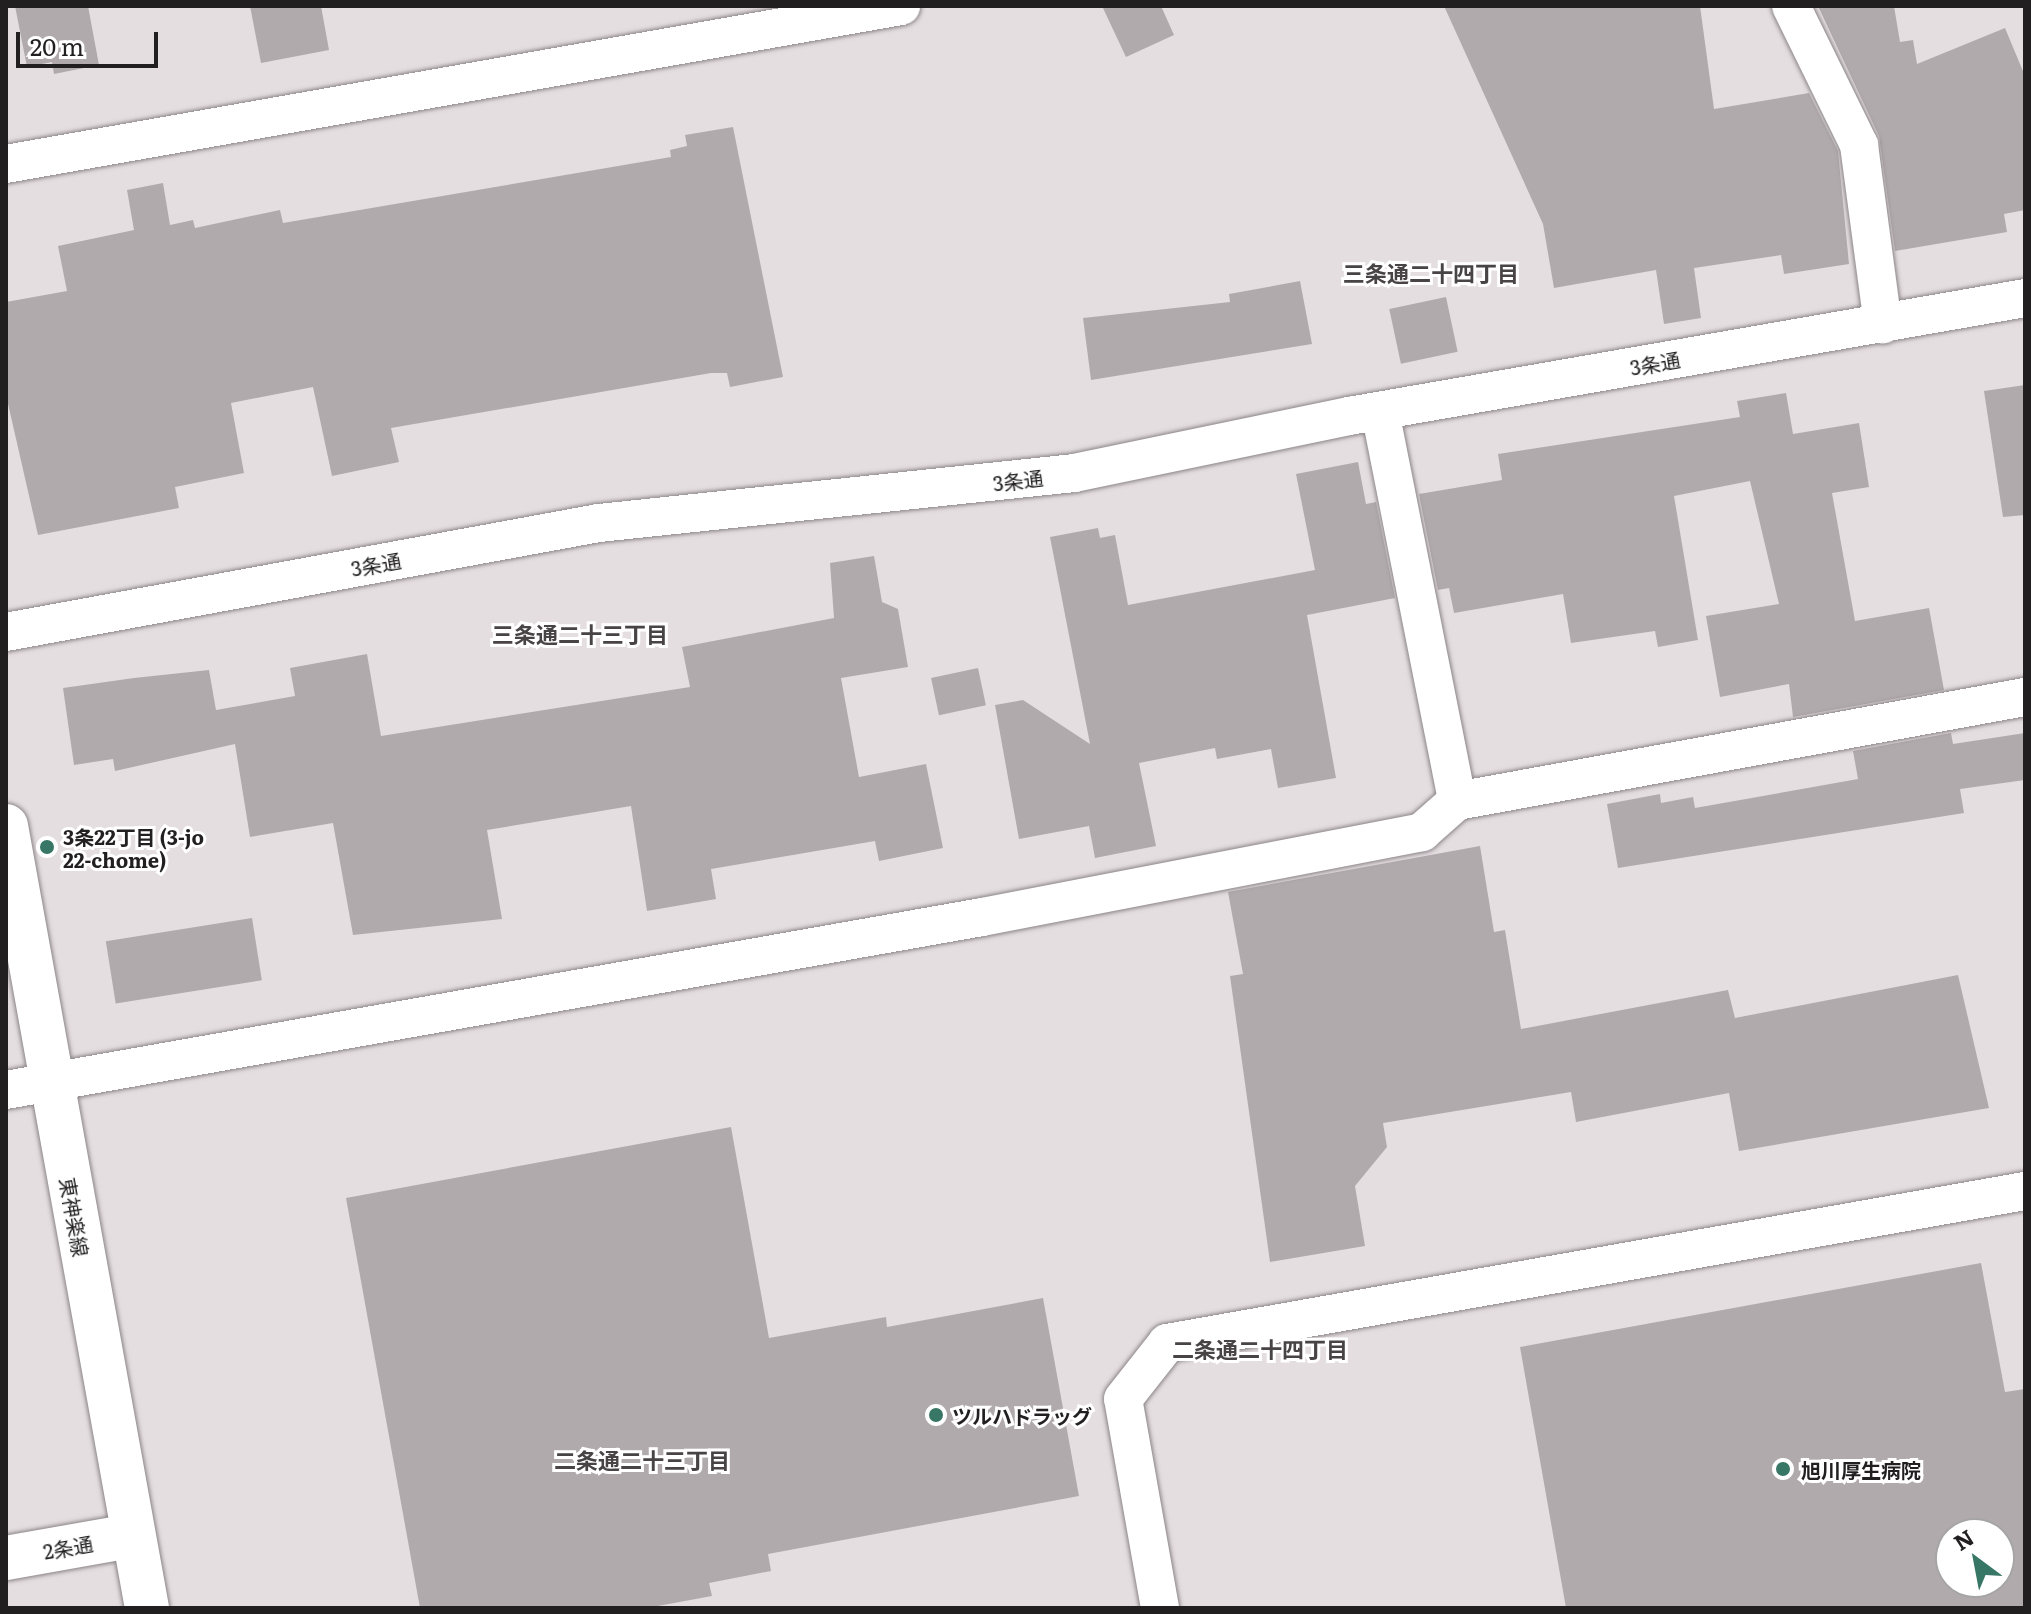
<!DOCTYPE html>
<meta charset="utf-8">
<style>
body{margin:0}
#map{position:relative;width:2031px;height:1614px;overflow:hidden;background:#e5dee1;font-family:Literata,"Noto Sans JP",serif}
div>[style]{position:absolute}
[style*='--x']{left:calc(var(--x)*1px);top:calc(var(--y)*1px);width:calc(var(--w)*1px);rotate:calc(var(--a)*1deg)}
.building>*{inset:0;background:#b1aaad;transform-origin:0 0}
.roads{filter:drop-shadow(0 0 2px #8b8588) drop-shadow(0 0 2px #8b8588)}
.street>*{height:38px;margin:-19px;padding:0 19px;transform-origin:19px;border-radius:19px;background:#fff}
.secondary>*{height:44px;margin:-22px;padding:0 22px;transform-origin:22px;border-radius:22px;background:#fff}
.dots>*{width:22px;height:22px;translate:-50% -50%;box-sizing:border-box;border:4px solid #fff;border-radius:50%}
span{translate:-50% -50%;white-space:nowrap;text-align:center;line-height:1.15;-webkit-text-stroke:6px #fff;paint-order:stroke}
.street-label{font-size:20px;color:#211f20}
.poi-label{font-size:20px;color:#211f20;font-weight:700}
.left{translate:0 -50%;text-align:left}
.neighbourhood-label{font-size:22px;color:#484345;font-weight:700}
.frame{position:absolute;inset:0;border:8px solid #211f20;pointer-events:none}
.north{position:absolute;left:1935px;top:1518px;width:80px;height:80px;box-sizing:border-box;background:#fff;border:2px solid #a6a5a6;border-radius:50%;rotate:328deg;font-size:22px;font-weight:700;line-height:32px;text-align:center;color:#211f20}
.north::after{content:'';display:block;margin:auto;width:28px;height:36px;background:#387765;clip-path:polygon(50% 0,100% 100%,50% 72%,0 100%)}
.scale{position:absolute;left:16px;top:32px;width:142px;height:36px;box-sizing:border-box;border:4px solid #211f20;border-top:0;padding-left:10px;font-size:24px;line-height:28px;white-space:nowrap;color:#211f20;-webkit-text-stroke:6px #fff;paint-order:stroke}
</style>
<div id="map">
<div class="building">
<i style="clip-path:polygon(15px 6px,88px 6px,99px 65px,54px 74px,52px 62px,27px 67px)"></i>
<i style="clip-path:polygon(250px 6px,321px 6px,329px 50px,261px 63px)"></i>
<i style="clip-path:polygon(1102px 6px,1161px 6px,1174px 35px,1126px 57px)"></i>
<i style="clip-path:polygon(1444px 6px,1700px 6px,1714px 109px,1809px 93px,1838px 151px,1849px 264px,1784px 274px,1781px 255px,1694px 268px,1701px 318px,1664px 324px,1656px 270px,1554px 288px,1543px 224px)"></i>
<i style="clip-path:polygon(1818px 6px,1894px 6px,1900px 42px,1913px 40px,1917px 64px,2005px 28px,2025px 76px,2025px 210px,2004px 214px,2007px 232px,1895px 251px,1879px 136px)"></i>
<i style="clip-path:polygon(733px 127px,783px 377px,730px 387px,727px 373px,711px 373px,391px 428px,399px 462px,332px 476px,313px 387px,231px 403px,244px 473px,175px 487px,179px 508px,38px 535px,6px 395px,6px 302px,67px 291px,58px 246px,134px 230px,127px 190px,163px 183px,170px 225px,193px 220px,195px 228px,280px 210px,283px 223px,671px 157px,670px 150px,687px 146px,685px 135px)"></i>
<i style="clip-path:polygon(1300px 281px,1312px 344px,1091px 380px,1083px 318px,1230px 302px,1229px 294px)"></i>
<i style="left:1446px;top:297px;width:56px;height:58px;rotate:78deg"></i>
<i style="clip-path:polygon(2025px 385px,2025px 515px,2003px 517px,1984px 391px)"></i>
<i style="clip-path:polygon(1786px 393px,1793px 434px,1859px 423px,1869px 487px,1832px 493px,1855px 621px,1929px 608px,1944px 690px,1793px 717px,1789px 684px,1720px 697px,1706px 616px,1779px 604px,1750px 481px,1674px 496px,1698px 640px,1658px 647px,1655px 631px,1571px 643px,1563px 594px,1454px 613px,1449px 588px,1438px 590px,1419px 494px,1502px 480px,1498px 454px,1740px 417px,1737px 401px)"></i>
<i style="clip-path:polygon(1358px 462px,1366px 504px,1376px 502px,1395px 598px,1307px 615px,1336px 778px,1278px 788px,1271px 749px,1217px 759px,1215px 748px,1139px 763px,1156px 846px,1095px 858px,1089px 826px,1019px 839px,995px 705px,1023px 700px,1090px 744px,1050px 537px,1098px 528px,1100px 538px,1115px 535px,1128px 605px,1315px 570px,1296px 474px)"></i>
<i style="clip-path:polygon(874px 556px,882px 602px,898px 609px,908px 667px,841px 678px,859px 777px,926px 764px,943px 848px,879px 861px,875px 841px,711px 869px,716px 899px,647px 911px,631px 806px,487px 830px,502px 919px,353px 935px,333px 823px,250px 837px,235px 744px,115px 771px,113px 759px,74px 765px,63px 688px,134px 678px,209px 670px,216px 710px,295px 696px,290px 668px,367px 654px,381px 736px,690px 687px,682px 647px,834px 618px,830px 563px)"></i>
<i style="left:978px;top:668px;width:38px;height:48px;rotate:78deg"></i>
<i style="clip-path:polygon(1951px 733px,1953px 744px,2025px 733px,2025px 780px,1960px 789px,1964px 813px,1618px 868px,1607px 804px,1660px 794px,1661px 803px,1693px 797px,1695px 808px,1858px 779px,1853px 751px)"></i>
<i style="clip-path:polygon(1480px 846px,1494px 932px,1505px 930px,1521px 1029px,1728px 990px,1735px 1018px,1958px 975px,1989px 1108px,1739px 1151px,1729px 1093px,1576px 1122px,1571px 1092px,1383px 1123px,1387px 1147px,1355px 1186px,1365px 1246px,1270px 1262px,1230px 976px,1243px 974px,1228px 892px)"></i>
<i style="left:252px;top:918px;width:63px;height:148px;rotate:81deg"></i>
<i style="clip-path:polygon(731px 1127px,769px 1338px,886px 1317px,887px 1327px,1043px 1298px,1079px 1496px,768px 1554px,771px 1571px,709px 1583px,712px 1596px,647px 1608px,420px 1608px,346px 1198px)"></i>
<i style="clip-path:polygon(evenodd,1981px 1263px,2005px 1392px,2025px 1389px,2025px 1608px,1566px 1608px,1520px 1347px,1981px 1263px,1951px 1534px,1999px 1534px,1999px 1582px,1951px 1582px,1951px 1534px)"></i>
</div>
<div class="roads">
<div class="street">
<i style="--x:1791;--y:6;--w:155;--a:63.9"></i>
<i style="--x:1859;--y:145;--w:181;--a:82.4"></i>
<i style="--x:6;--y:164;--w:909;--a:-10.01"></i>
<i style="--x:1380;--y:411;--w:398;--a:78.8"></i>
<i style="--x:6;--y:632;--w:603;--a:-10.42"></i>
<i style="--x:599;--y:523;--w:478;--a:-6"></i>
<i style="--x:1074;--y:473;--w:281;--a:-11.7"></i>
<i style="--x:1349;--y:416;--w:686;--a:-9.9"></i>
<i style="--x:6;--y:1090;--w:991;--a:-10.05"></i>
<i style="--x:982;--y:917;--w:448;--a:-10.9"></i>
<i style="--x:1422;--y:832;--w:47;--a:-41.5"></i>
<i style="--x:1457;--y:801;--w:577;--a:-10.38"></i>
<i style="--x:1160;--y:1608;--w:212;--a:-100"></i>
<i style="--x:1123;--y:1399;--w:71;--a:-51.8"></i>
<i style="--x:1167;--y:1343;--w:871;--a:-10.05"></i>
</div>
<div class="secondary">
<i style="--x:6;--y:826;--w:795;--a:79.78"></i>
<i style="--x:6;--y:1558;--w:127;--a:-10"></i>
</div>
</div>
<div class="dots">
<i style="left:47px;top:847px;background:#387765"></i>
<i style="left:936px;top:1415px;background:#387765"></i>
<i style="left:1783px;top:1469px;background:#387765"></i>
</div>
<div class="street-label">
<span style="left:1655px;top:363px;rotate:-10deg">3条通</span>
<span style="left:1018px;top:480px;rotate:-7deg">3条通</span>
<span style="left:376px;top:564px;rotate:-10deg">3条通</span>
<span style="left:75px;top:1217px;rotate:80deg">東神楽線</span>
<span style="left:68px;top:1547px;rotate:-10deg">2条通</span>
</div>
<div class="poi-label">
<span class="left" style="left:63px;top:848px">3条22丁目 (3-jo<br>22-chome)</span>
<span class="left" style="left:952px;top:1415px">ツルハドラッグ</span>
<span class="left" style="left:1801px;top:1469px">旭川厚生病院</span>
</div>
<div class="neighbourhood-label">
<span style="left:1431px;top:273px">三条通二十四丁目</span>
<span style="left:580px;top:634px">三条通二十三丁目</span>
<span style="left:1260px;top:1349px">二条通二十四丁目</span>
<span style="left:642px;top:1460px">二条通二十三丁目</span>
</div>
<div class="frame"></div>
<div class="north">N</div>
<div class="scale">20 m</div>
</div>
